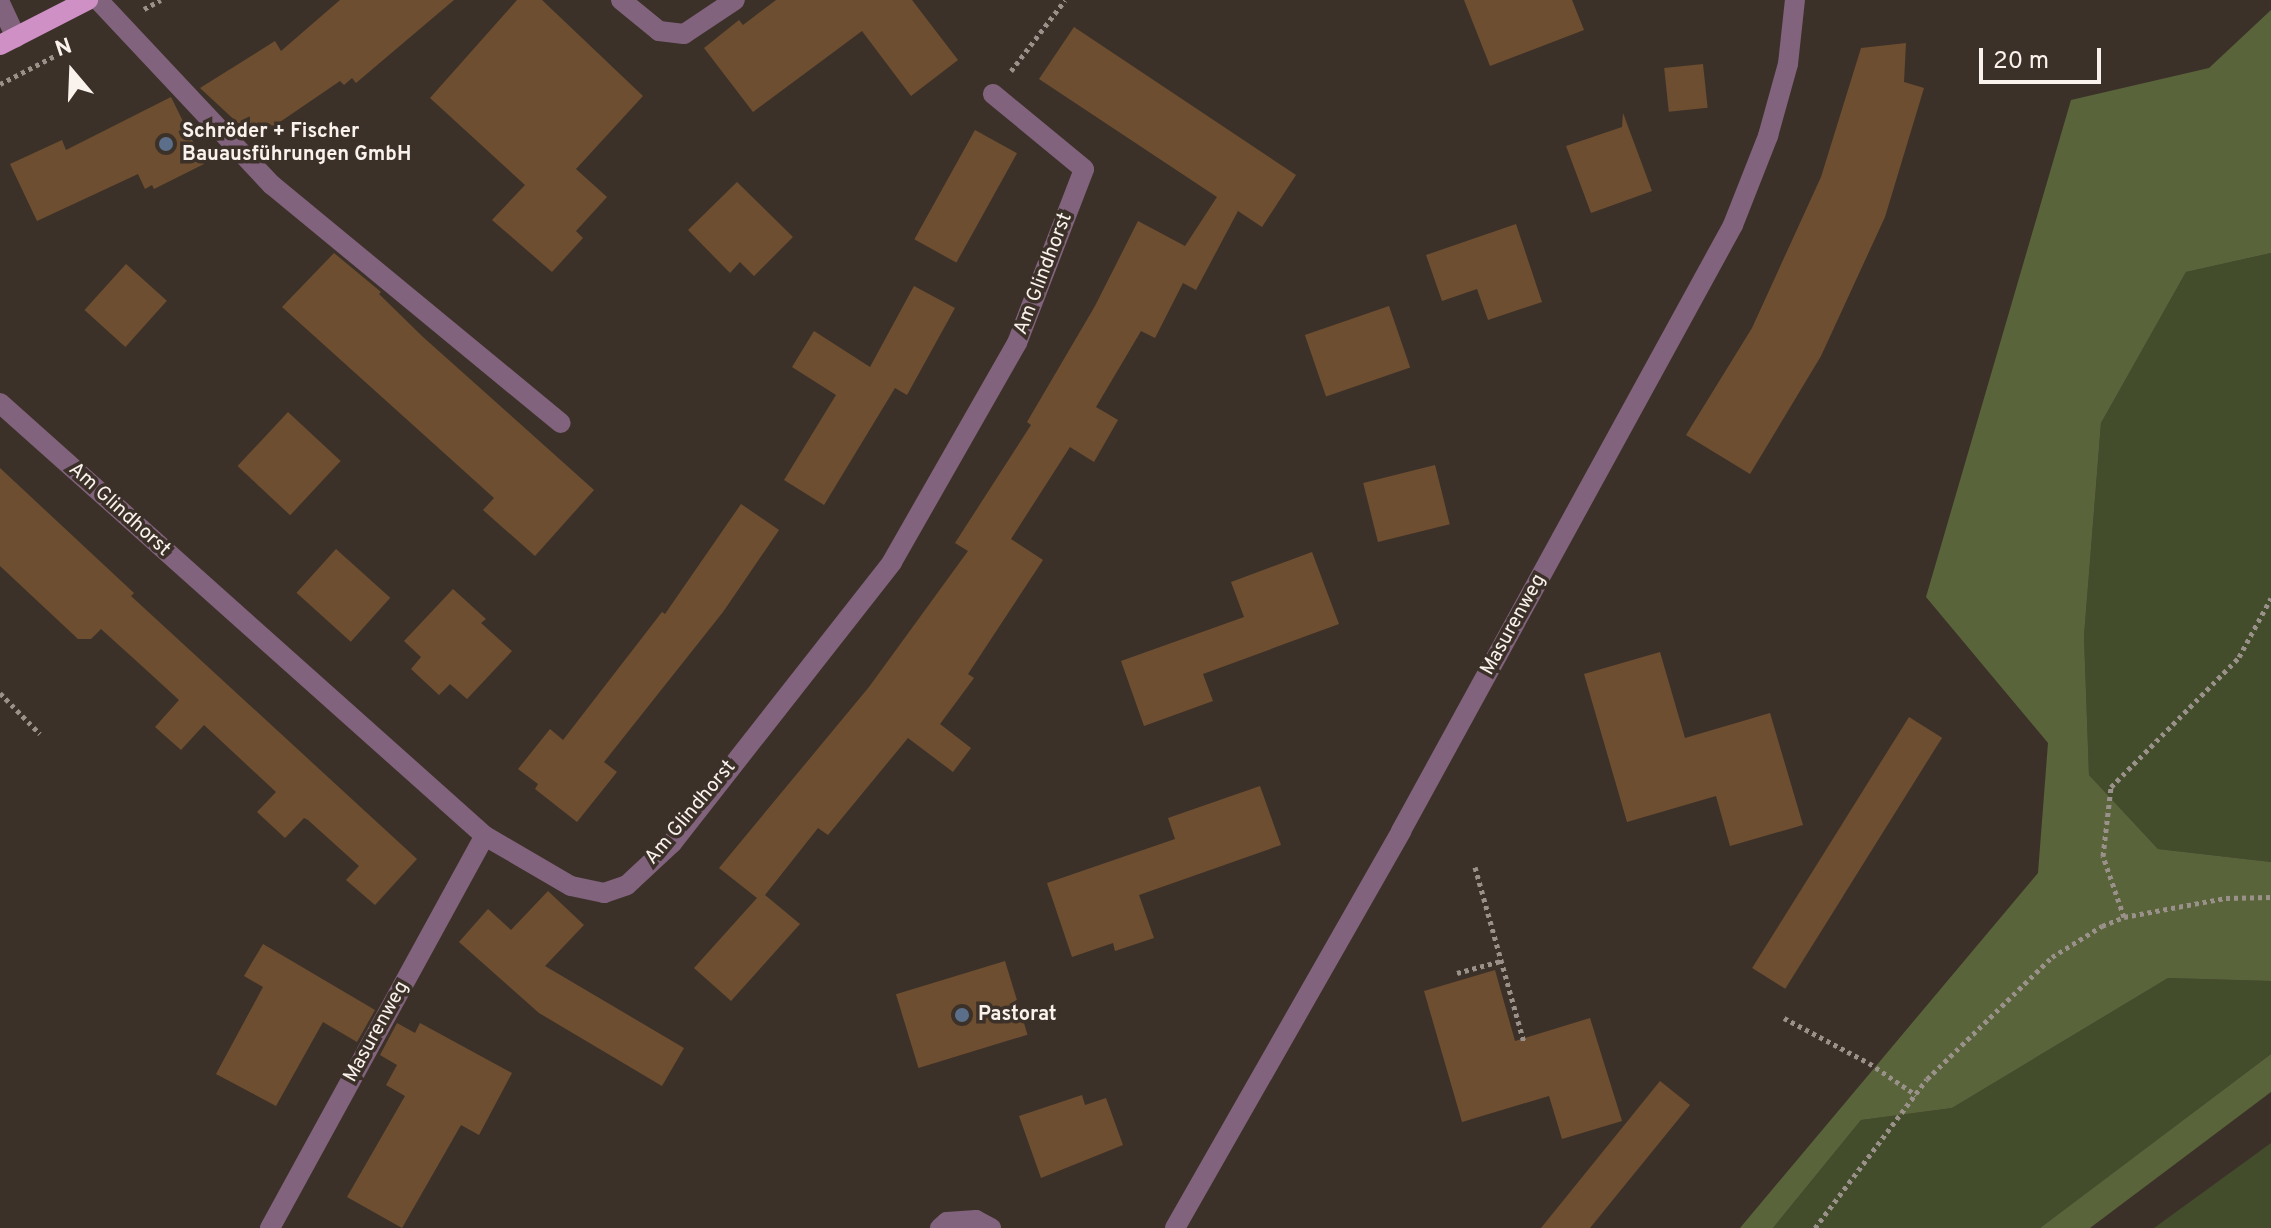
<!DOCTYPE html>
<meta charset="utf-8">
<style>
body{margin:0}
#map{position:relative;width:2271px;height:1228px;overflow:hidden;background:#3c3129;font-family:Overpass,sans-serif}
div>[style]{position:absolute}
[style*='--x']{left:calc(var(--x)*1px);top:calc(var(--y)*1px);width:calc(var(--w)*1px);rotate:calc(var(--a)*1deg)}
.green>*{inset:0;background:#434d2c}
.forest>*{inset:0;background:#59643b}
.building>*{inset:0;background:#6e4e30;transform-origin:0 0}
.path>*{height:5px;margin-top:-2.5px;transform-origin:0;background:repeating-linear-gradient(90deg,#9b918b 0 4px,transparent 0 8px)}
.minor>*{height:20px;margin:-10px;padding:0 10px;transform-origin:10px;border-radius:10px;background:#82637d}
.major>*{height:20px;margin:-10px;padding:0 10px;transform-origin:10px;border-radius:10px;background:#cf90c5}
.dots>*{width:22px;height:22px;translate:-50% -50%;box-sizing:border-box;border:4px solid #3c3129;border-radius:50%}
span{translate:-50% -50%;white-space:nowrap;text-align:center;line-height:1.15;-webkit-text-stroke:7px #3c3129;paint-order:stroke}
.poi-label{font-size:20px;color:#faf2ed;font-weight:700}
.left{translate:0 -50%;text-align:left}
.street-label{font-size:20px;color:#faf2ed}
.north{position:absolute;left:32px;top:32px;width:80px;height:80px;-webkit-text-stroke:6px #3c3129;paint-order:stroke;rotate:341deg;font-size:22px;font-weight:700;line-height:32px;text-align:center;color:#faf2ed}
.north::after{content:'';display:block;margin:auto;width:28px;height:36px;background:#faf2ed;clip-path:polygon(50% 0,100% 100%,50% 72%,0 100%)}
.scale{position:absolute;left:1979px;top:48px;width:122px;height:36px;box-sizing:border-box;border:4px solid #faf2ed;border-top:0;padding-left:10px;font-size:24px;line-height:28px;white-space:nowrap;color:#faf2ed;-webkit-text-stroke:6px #3c3129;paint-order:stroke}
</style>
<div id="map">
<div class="green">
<i style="clip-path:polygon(2271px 253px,2271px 862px,2158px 849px,2089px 775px,2084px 636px,2101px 423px,2186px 272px)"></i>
<i style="clip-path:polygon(2168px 978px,2271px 981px,2271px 1054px,2040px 1228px,1773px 1228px,1861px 1120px,1952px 1108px)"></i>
<i style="clip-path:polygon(2271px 1143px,2271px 1228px,2154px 1228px)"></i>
</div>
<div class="forest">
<i style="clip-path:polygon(2271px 10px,2271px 253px,2186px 272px,2101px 423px,2084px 636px,2089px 775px,2158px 849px,2271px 862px,2271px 981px,2168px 978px,1952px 1108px,1861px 1120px,1773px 1228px,1740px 1228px,2038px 873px,2048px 743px,1926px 597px,2071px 100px,2209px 68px)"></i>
<i style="clip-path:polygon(2271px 1054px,2271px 1092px,2090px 1228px,2040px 1228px)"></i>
</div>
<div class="building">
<i style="clip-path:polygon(340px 0,454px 0,356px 83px,352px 78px,344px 85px,340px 81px,255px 139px,200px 88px,275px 41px,281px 51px)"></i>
<i style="clip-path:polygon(517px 0,542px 0,643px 96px,576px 169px,607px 197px,576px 231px,583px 238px,552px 272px,492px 220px,525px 185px,430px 98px)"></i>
<i style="clip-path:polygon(776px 0,912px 0,958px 60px,911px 96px,862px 31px,753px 112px,704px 48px,739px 20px,743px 25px)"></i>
<i style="clip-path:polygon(1464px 0,1572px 0,1584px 30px,1490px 66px)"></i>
<i style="clip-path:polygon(1074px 27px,1296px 175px,1262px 227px,1238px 211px,1196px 290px,1183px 283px,1155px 338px,1141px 331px,1096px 407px,1118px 420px,1094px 462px,1070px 447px,1011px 539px,1043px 560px,968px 674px,974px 678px,940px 724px,971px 748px,953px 772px,908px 738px,828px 835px,818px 828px,765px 895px,800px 924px,731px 1001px,694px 968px,757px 898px,719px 868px,869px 687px,968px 551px,955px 543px,1031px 425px,1027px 422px,1095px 306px,1138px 221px,1185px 246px,1217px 197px,1039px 79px)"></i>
<i style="clip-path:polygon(1906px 43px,1904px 82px,1924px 88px,1885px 217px,1821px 356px,1750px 474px,1686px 435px,1752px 328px,1821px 177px,1861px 48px)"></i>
<i style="left:1703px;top:64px;width:44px;height:39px;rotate:84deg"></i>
<i style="clip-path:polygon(171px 97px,204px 164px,154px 189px,152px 185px,145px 189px,138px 174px,37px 221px,10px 164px,62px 140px,66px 150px)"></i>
<i style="clip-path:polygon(1623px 113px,1652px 191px,1591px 213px,1566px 146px,1622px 127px)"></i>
<i style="left:975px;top:130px;width:48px;height:125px;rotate:29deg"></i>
<i style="clip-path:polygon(737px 182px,793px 237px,754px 276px,740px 262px,730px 273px,688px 230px)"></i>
<i style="clip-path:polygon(1516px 224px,1542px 302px,1488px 320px,1477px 289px,1442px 301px,1426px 255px)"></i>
<i style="clip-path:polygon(334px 253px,381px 292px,379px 294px,423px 337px,594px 490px,535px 556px,483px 510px,494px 498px,282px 307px)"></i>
<i style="left:126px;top:264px;width:55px;height:62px;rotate:42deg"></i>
<i style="clip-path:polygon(914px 286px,955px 308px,907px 395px,895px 388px,824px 505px,784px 480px,836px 395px,792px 367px,814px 331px,870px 367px)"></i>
<i style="left:1389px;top:306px;width:65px;height:89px;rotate:71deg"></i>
<i style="left:288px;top:412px;width:72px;height:74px;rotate:43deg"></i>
<i style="left:1435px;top:465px;width:61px;height:74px;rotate:76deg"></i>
<i style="clip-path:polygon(0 468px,134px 593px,131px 596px,417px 859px,375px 905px,346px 880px,359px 866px,308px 820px,304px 818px,285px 838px,257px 812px,276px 792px,204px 725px,181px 750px,155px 727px,179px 700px,143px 667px,101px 629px,91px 639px,78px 639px,0 566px)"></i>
<i style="clip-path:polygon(741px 504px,779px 530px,723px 612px,604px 762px,617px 772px,577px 822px,535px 789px,538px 784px,518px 769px,550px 729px,563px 740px,662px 612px,665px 614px)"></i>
<i style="left:336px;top:549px;width:73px;height:59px;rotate:42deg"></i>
<i style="clip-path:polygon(1312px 552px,1339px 624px,1203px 674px,1213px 701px,1144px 726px,1121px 661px,1244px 617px,1231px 582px)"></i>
<i style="clip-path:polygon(453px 589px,486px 619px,481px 623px,512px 651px,467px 699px,450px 684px,439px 695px,411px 669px,421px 657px,404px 641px)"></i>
<i style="clip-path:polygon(1660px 652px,1685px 738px,1770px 713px,1803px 825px,1730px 846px,1716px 796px,1627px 822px,1584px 674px)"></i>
<i style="left:1909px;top:717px;width:39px;height:296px;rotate:32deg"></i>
<i style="clip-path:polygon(1260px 786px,1281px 845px,1139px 895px,1154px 938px,1115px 951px,1113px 943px,1072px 957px,1047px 883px,1175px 839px,1168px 818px)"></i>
<i style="clip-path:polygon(548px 891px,584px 925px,545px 966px,684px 1048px,662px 1086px,539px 1013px,459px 942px,488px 909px,511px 930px)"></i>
<i style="clip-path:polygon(263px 944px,375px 1010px,357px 1042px,323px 1022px,276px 1106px,216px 1074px,263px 987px,244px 976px)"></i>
<i style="left:1005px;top:961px;width:77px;height:114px;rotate:73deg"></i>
<i style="clip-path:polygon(1495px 970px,1515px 1041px,1590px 1018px,1622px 1121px,1562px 1139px,1549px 1096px,1462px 1122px,1424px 991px)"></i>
<i style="clip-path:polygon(397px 1023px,415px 1033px,420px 1023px,512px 1073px,479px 1135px,461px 1125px,402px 1228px,347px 1197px,405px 1096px,386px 1085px,397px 1065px,380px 1055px)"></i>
<i style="clip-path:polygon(1660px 1081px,1690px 1105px,1590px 1228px,1541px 1228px)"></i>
<i style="clip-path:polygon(1082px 1095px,1085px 1105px,1106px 1098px,1123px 1145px,1041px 1178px,1019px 1116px)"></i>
</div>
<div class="path">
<i style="--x:144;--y:9;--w:19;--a:-28"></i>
<i style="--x:1011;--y:71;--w:89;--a:-52.7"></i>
<i style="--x:0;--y:84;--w:76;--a:-27.2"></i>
<i style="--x:0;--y:693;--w:57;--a:45.7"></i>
<i style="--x:1475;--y:867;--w:183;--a:74.4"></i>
<i style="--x:2124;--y:917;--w:65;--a:-109"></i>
<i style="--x:2103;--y:856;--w:69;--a:-83.4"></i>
<i style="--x:2111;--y:787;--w:182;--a:-45.4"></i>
<i style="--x:2239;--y:657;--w:67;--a:-61.5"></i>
<i style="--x:1457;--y:973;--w:46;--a:-15.3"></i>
<i style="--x:1784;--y:1018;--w:96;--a:27.9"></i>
<i style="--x:1869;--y:1063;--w:57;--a:34.2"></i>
<i style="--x:1815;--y:1228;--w:186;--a:-53.1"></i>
<i style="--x:1927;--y:1079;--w:175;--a:-44.3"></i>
<i style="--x:2052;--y:957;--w:59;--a:-31.8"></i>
<i style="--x:2102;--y:926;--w:24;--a:-22"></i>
<i style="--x:2124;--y:917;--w:104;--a:-10.6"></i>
<i style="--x:2226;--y:898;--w:45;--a:-1.3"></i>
</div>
<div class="minor">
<i style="--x:98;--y:0;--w:254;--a:46.8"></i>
<i style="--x:272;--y:185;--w:374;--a:39.5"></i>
<i style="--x:621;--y:0;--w:49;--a:39.2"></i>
<i style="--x:659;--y:31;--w:25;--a:7"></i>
<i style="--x:684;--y:34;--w:61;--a:-33.7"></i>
<i style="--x:0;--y:3;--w:38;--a:65"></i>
<i style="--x:0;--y:403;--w:650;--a:41.76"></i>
<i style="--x:485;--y:836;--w:99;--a:30.2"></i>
<i style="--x:571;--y:886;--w:34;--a:12"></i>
<i style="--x:604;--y:893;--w:24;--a:-19"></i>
<i style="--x:627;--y:885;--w:62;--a:-43"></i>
<i style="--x:672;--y:843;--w:357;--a:-51.9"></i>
<i style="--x:892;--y:562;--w:252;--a:-60.3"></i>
<i style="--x:1017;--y:343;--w:186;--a:-68.9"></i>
<i style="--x:1084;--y:169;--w:118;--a:-140.5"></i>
<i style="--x:270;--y:1228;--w:447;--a:-61.3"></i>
<i style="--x:940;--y:1228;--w:9;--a:-41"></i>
<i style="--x:947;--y:1222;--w:29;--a:-4"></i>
<i style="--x:976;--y:1220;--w:17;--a:28"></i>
<i style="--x:1175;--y:1228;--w:457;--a:-60.3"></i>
<i style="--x:1401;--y:831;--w:691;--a:-61.28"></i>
<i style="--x:1733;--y:225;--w:96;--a:-68.5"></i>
<i style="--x:1768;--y:136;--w:75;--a:-74.5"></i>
<i style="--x:1788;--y:64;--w:64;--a:-83.8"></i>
</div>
<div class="major">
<i style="--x:0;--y:45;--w:99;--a:-27.1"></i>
</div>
<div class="dots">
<i style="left:166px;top:144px;background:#5c6f8a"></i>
<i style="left:962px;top:1015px;background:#5c6f8a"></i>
</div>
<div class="poi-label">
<span class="left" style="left:182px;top:144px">Schröder + Fischer<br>Bauausführungen GmbH</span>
<span class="left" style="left:978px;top:1015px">Pastorat</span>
</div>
<div class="street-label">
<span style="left:1044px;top:274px;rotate:-69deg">Am Glindhorst</span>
<span style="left:119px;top:510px;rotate:42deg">Am Glindhorst</span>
<span style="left:1514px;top:625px;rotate:-61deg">Masurenweg</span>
<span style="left:691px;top:813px;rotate:-50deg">Am Glindhorst</span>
<span style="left:377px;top:1032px;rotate:-61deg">Masurenweg</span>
</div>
<div class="north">N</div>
<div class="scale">20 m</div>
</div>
